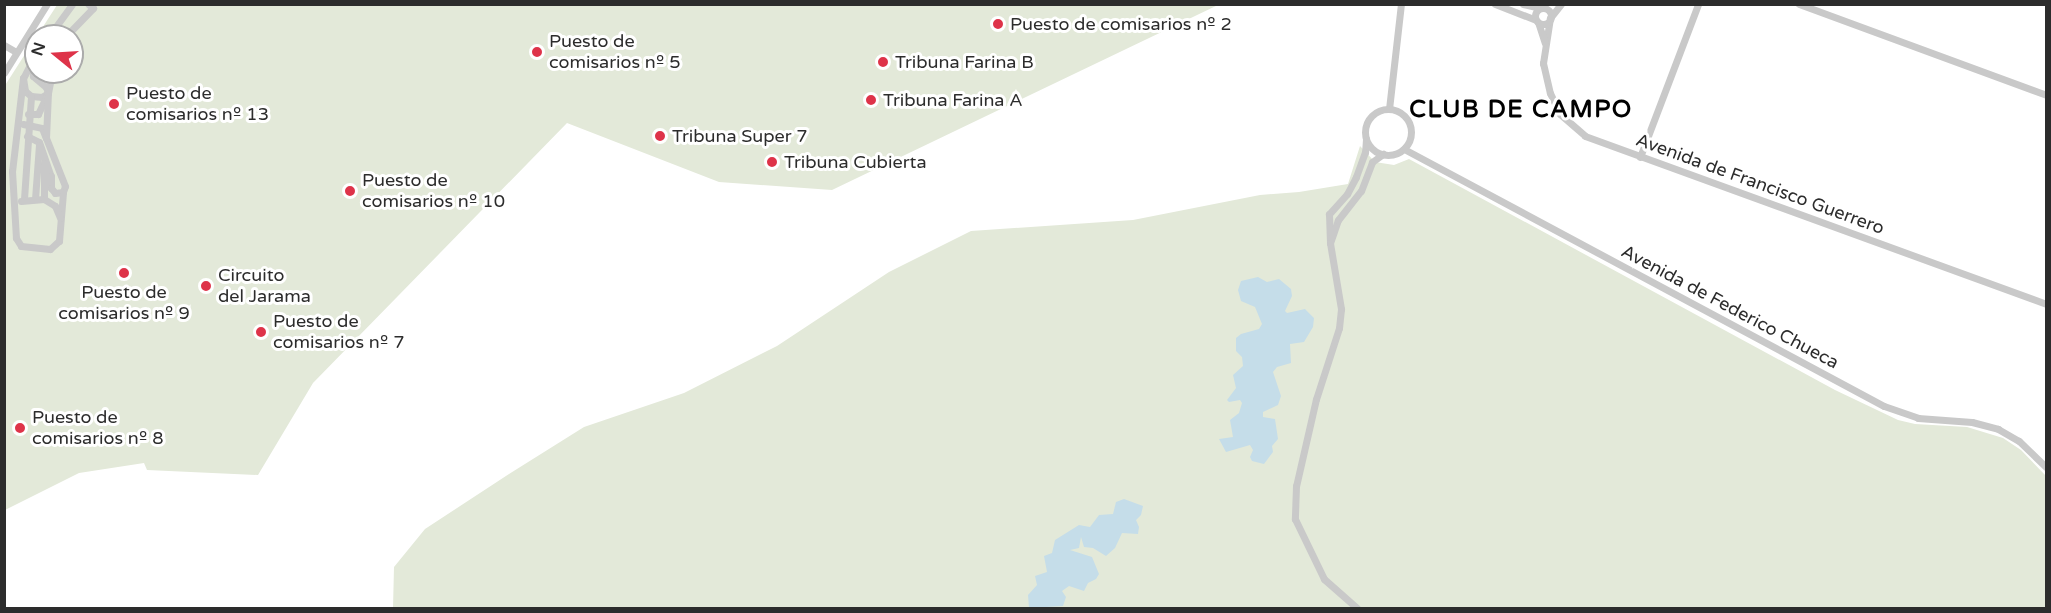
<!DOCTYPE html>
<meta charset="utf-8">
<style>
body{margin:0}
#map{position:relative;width:2051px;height:613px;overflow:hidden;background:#fff;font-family:"Varela Round",sans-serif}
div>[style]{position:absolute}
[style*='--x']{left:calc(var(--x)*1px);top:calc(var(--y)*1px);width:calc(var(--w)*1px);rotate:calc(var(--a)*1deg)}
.green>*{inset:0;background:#e3e9d9}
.water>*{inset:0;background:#c5dde9}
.minor>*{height:7px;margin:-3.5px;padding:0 3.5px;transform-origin:3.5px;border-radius:3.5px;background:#c9c9c9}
.minor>.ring{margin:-3.5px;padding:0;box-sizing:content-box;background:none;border:7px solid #c9c9c9;border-radius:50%}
.dots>*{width:16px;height:16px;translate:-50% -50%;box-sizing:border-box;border:3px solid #fff;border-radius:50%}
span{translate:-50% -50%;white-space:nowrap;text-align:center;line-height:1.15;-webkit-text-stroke:6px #fff;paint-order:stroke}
.poi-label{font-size:18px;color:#2c2c2c}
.left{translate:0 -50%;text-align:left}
.street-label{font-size:18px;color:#2c2c2c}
.district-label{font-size:24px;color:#000;font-weight:700;letter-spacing:1.5px}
.frame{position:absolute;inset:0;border:6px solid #2c2c2c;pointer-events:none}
.north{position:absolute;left:24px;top:24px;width:60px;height:60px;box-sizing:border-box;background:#fff;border:2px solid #ababab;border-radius:50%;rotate:288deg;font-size:16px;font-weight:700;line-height:24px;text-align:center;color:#2c2c2c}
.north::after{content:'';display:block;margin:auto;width:21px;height:27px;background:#de3349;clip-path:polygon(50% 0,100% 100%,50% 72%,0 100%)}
</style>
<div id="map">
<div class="green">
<i style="clip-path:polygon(57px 5px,1218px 5px,832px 190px,719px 182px,567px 123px,313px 383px,258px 475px,147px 470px,144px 463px,79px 473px,5px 510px,4px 87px,36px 37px,36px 72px,72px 72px,72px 36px,37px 36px)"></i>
<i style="clip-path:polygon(1360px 146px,1375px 162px,1394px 165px,1409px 159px,1835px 390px,1898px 420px,1915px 424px,1967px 427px,2003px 438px,2021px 450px,2046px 476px,2046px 608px,393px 608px,394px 567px,425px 529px,509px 474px,584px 427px,684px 393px,777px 346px,889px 272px,971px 231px,1133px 220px,1260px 195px,1299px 192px,1348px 184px)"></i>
</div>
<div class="water">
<i style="clip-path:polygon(1258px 277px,1267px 282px,1279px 279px,1291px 289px,1292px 296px,1285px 311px,1287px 313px,1305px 309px,1314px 318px,1313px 327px,1304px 342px,1290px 344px,1291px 363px,1277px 367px,1273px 372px,1281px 396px,1278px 405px,1263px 412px,1263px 417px,1275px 419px,1278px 439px,1272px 446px,1273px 452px,1264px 464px,1252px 461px,1250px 457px,1253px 450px,1250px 445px,1226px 452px,1219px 439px,1233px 437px,1230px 420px,1239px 413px,1242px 403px,1240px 400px,1229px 402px,1227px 400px,1236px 388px,1233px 375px,1243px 366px,1242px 357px,1236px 351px,1236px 338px,1241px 334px,1259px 329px,1262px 324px,1255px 307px,1241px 301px,1238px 290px,1241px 281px)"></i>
<i style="clip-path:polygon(1124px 499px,1143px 506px,1141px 515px,1136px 520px,1139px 527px,1138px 534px,1122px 533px,1115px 548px,1106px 556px,1093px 548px,1084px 547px,1081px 537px,1079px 548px,1070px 550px,1092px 557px,1099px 574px,1096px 579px,1088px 583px,1084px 591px,1069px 586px,1062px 591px,1066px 597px,1063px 606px,1029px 608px,1028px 595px,1037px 585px,1035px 576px,1047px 572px,1044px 556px,1052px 553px,1055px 540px,1079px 525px,1090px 527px,1099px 515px,1113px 514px,1116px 502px)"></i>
</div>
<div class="minor">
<i style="--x:1495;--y:4;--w:44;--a:21.3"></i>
<i style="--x:1523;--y:4;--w:17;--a:13"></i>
<i style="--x:1561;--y:4;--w:18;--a:128"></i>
<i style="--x:1550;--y:18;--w:46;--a:98.8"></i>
<i style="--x:1543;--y:63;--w:31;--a:77"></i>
<i style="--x:1550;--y:93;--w:23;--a:65"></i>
<i style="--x:1560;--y:114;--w:33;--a:41"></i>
<i style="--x:1585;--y:136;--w:491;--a:20"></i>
<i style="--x:1799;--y:4;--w:263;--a:20.2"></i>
<i class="ring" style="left:1535px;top:8px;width:9px;height:9px"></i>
<i style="--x:1538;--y:22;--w:22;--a:72"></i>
<i style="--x:49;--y:36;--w:39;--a:-54"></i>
<i style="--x:66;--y:36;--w:39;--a:-46"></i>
<i style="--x:93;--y:8;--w:6;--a:-141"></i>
<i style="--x:4;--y:45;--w:14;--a:30"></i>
<i style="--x:36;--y:53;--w:28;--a:117"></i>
<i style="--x:23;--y:78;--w:13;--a:81"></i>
<i style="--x:25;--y:91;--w:8;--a:40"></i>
<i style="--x:31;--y:96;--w:11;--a:5"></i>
<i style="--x:42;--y:97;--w:7;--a:-34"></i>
<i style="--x:4;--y:73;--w:81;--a:-58.1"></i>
<i style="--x:23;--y:78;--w:94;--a:96.7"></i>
<i style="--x:12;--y:171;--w:67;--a:86.6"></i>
<i style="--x:16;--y:238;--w:9;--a:58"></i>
<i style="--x:21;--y:246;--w:29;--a:6"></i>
<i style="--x:50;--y:249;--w:12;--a:-42"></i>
<i style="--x:59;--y:241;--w:49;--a:-85.3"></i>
<i style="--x:1389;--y:109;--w:106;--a:-83.5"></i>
<i class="ring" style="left:1365px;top:109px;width:39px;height:39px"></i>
<i style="--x:28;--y:114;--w:10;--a:0"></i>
<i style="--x:38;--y:114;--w:23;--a:-65"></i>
<i style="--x:48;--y:93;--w:21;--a:-79"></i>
<i style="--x:23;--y:124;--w:19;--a:12"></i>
<i style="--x:42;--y:128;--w:9;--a:69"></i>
<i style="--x:27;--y:136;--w:13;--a:27"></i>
<i style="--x:39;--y:142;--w:36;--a:71"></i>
<i style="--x:51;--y:176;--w:12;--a:90"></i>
<i style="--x:51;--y:188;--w:6;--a:51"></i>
<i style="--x:55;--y:193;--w:8;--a:-7"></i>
<i style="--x:63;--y:192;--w:6;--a:-72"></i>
<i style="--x:65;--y:186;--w:52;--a:-111.6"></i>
<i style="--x:46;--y:138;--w:45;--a:-87.5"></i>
<i style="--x:48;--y:93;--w:6;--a:-108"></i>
<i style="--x:46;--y:87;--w:17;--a:-140"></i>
<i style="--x:33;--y:76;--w:6;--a:-90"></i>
<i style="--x:33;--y:70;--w:4;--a:-45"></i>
<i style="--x:1366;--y:139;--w:13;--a:94"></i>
<i style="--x:1365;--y:152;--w:27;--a:110"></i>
<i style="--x:1356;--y:177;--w:19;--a:118"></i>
<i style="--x:1347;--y:194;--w:27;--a:132"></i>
<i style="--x:1329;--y:214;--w:29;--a:88"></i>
<i style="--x:1330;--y:243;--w:24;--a:-71"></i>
<i style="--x:1338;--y:220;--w:37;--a:-52"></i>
<i style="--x:1361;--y:191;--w:31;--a:-69"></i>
<i style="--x:1372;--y:162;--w:14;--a:-36"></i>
<i style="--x:1404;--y:149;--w:544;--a:28.17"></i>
<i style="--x:1884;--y:406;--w:36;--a:19"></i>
<i style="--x:1918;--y:418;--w:54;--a:4.2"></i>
<i style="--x:1972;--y:422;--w:27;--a:15"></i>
<i style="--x:1998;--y:429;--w:24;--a:30"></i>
<i style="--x:2019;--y:441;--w:37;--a:44"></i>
<i style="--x:1640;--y:157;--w:164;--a:-69.2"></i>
<i style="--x:44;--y:163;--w:36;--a:90"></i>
<i style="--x:24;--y:199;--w:103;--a:-86.1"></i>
<i style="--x:35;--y:199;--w:54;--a:-85.8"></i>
<i style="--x:21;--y:201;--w:23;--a:-5"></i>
<i style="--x:44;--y:199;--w:13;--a:32"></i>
<i style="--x:55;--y:206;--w:13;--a:67"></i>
<i style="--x:1330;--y:243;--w:67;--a:80.5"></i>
<i style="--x:1341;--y:309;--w:19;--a:96"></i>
<i style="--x:1339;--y:328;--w:75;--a:107.9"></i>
<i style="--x:1316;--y:399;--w:89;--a:102.9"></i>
<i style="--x:1296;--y:486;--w:33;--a:92"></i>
<i style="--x:1295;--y:519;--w:67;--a:64.2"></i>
<i style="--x:1324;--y:579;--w:44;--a:41.3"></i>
</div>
<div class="dots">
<i style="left:998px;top:24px;background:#de3349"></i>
<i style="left:537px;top:52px;background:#de3349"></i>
<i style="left:883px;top:62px;background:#de3349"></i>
<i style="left:871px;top:100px;background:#de3349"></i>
<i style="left:114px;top:104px;background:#de3349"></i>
<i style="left:660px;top:136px;background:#de3349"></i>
<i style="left:772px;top:162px;background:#de3349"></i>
<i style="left:350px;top:191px;background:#de3349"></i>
<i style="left:124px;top:273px;background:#de3349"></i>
<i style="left:206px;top:286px;background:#de3349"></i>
<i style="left:261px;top:332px;background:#de3349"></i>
<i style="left:20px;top:428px;background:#de3349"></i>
</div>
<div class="poi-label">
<span class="left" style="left:1010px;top:24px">Puesto de comisarios nº 2</span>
<span class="left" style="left:549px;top:52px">Puesto de<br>comisarios nº 5</span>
<span class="left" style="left:895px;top:62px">Tribuna Farina B</span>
<span class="left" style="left:126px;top:104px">Puesto de<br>comisarios nº 13</span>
<span class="left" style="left:883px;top:100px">Tribuna Farina A</span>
<span class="left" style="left:672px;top:136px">Tribuna Super 7</span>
<span class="left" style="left:784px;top:162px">Tribuna Cubierta</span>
<span class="left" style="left:362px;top:191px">Puesto de<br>comisarios nº 10</span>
<span class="left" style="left:218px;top:286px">Circuito<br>del Jarama</span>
<span style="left:124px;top:303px">Puesto de<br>comisarios nº 9</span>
<span class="left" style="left:273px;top:332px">Puesto de<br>comisarios nº 7</span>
<span class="left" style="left:32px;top:428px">Puesto de<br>comisarios nº 8</span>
</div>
<div class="street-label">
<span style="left:1760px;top:184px;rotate:20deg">Avenida de Francisco Guerrero</span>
<span style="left:1730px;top:307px;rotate:28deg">Avenida de Federico Chueca</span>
</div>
<div class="district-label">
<span style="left:1521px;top:110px">CLUB DE CAMPO</span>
</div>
<div class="frame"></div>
<div class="north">N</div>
</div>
